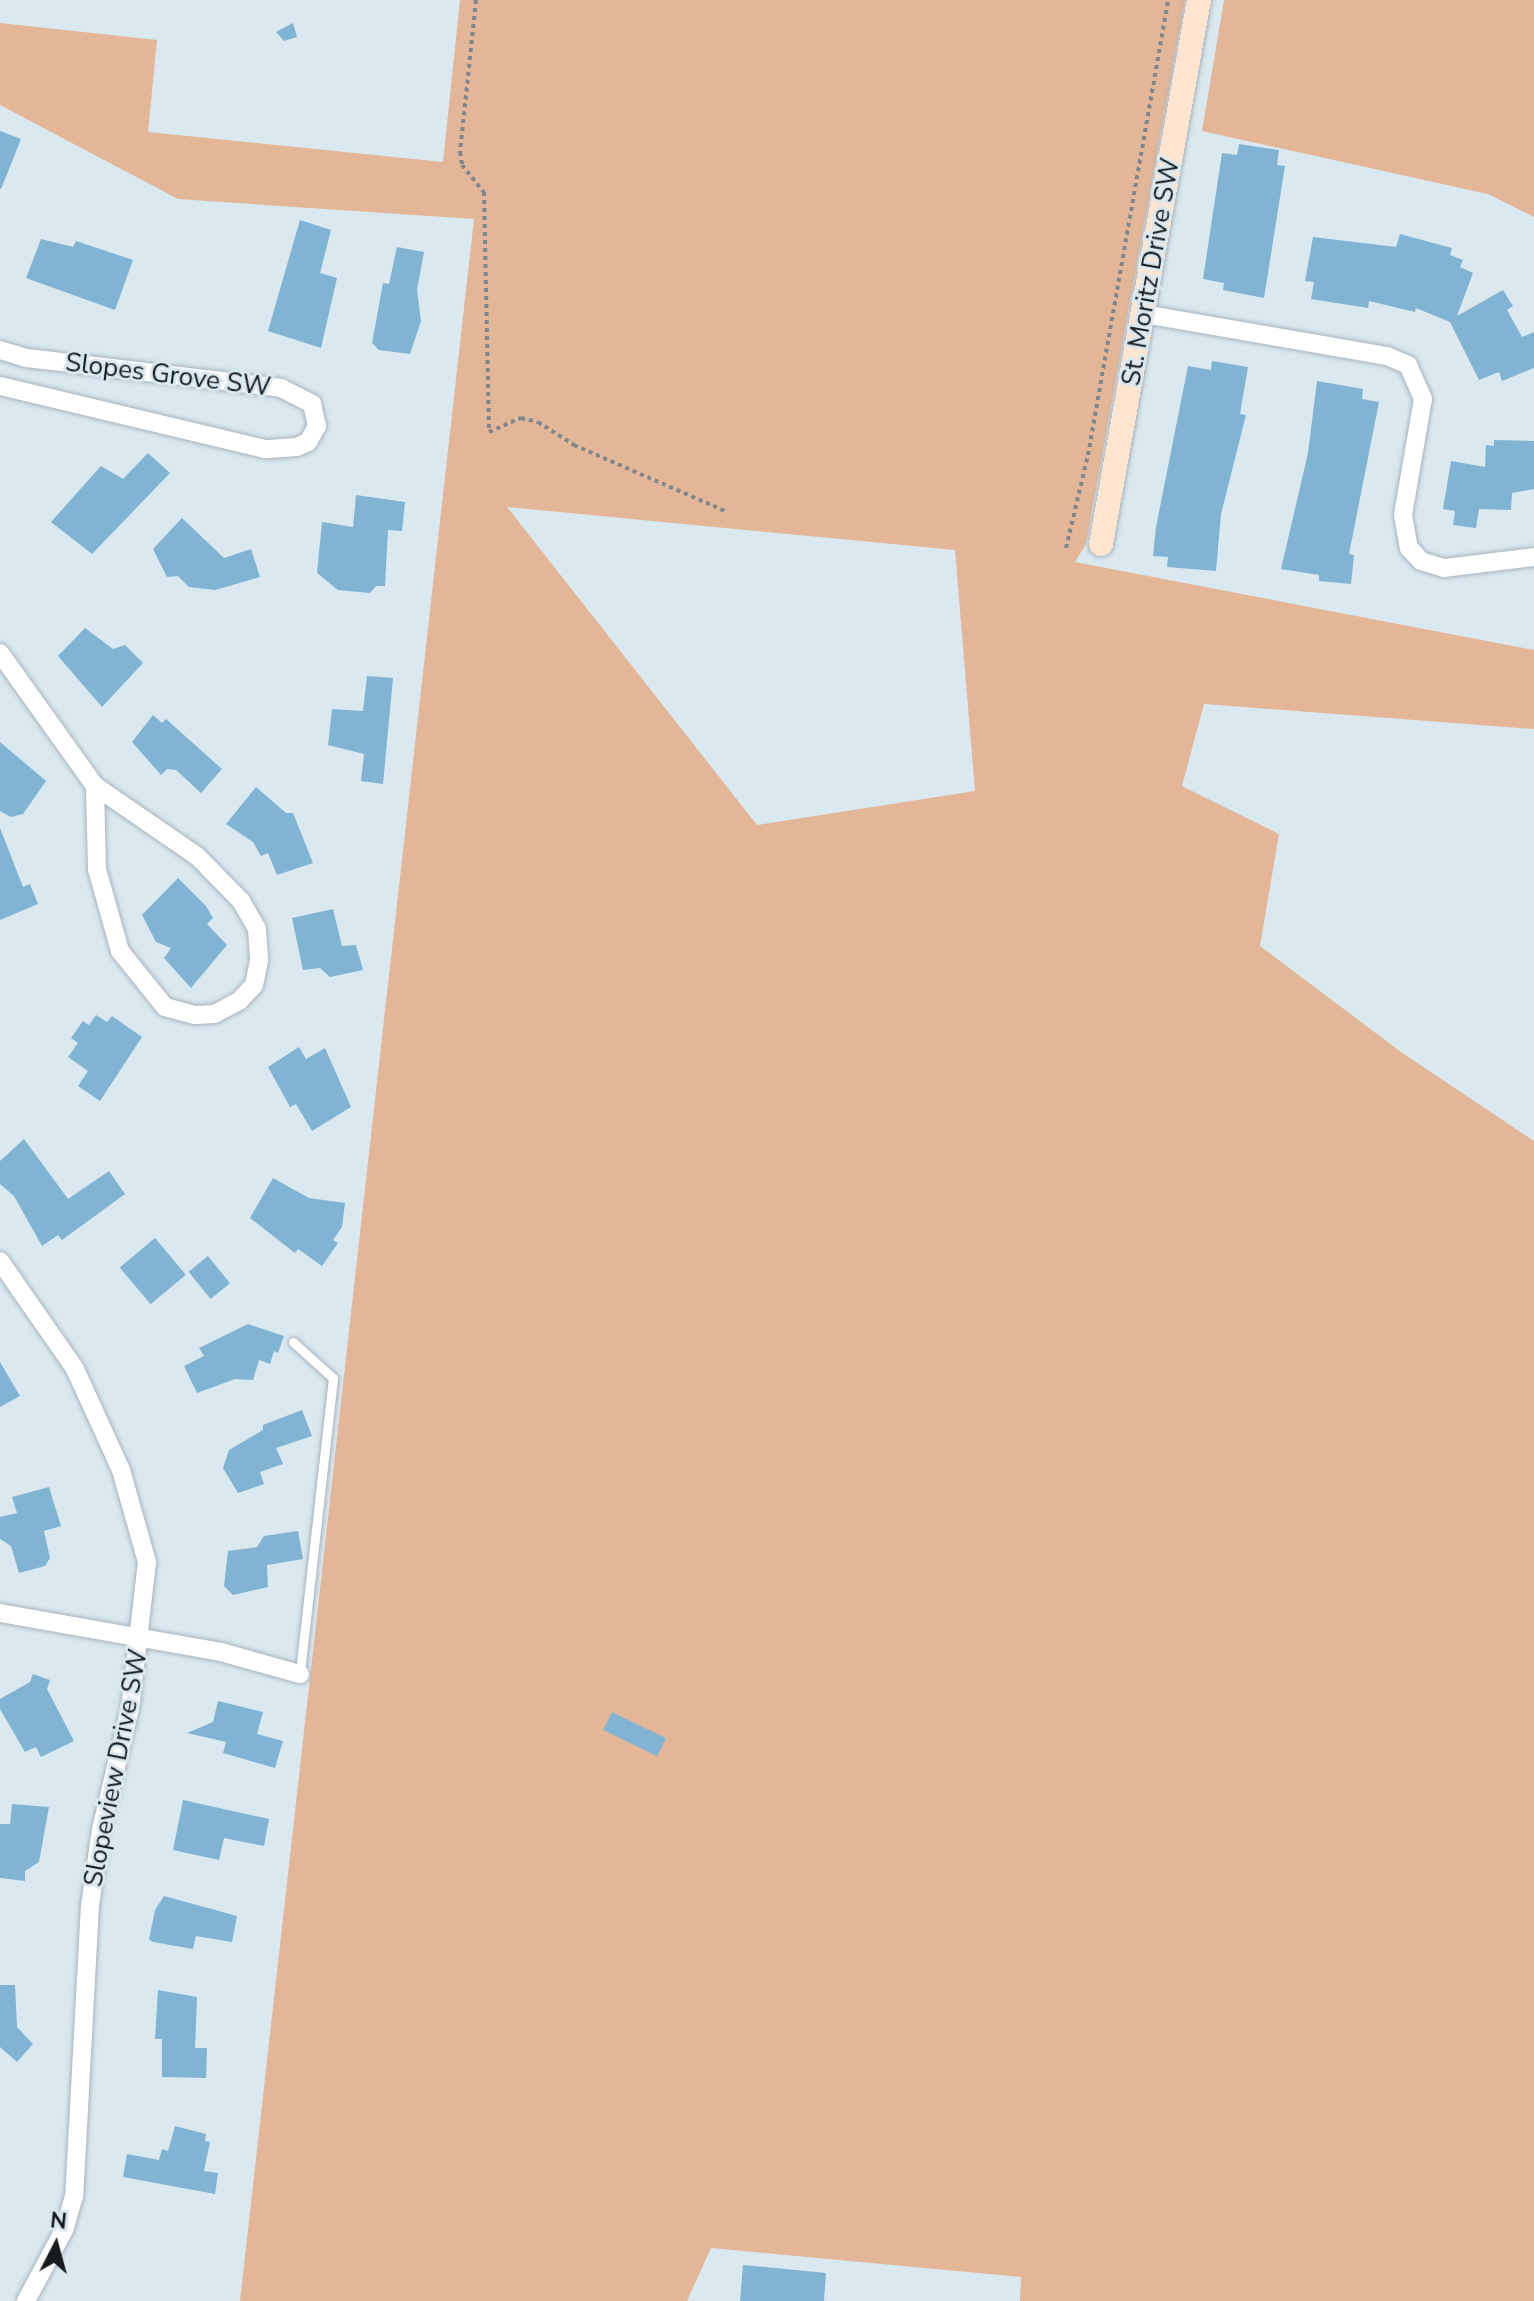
<!DOCTYPE html>
<style>
body{margin:0}
#map{position:relative;width:1534px;height:2301px;overflow:hidden;background:#dae8f0;font-family:"Nunito Sans",sans-serif}
div>[style]{position:absolute}
[style*='--x']{left:calc(var(--x)*1px);top:calc(var(--y)*1px);width:calc(var(--w)*1px);rotate:calc(var(--a)*1deg)}
.green>*{inset:0;background:#e3b697}
.building>*{inset:0;background:#81b4d2;transform-origin:0 0}
.path>*{height:4px;margin-top:-2px;transform-origin:0;background:repeating-linear-gradient(90deg,#7e878d 0 4px,transparent 0 8px)}
.roads{filter:drop-shadow(0 0 2px #a7b4bc) drop-shadow(0 0 2px #a7b4bc)}
.lane>*{height:9px;margin:-4.5px;padding:0 4.5px;transform-origin:4.5px;border-radius:4.5px;background:#fff}
.street>*{height:18px;margin:-9px;padding:0 9px;transform-origin:9px;border-radius:9px;background:#fff}
.secondary>*{height:24px;margin:-12px;padding:0 12px;transform-origin:12px;border-radius:12px;background:#ffe4d0}
span{translate:-50% -50%;white-space:nowrap;text-align:center;line-height:1.15;-webkit-text-stroke:6px #dae8f0;paint-order:stroke}
.street-label{font-size:26px;color:#171b1e}
.north{position:absolute;left:16px;top:2205px;width:80px;height:80px;-webkit-text-stroke:6px #dae8f0;paint-order:stroke;rotate:6deg;font-size:22px;font-weight:700;line-height:32px;text-align:center;color:#171b1e}
.north::after{content:'';display:block;margin:auto;width:28px;height:36px;background:#171b1e;clip-path:polygon(50% 0,100% 100%,50% 72%,0 100%)}
</style>
<div id="map">
<div class="green">
<i style="clip-path:polygon(evenodd,460px 0,1185px 0,1086px 544px,1075px 562px,1534px 650px,1534px 729px,1204px 704px,1182px 786px,1279px 834px,1260px 946px,1401px 1052px,1534px 1141px,1534px 2301px,1020px 2301px,1021px 2277px,711px 2248px,687px 2301px,240px 2301px,474px 219px,178px 199px,0 105px,0 23px,157px 40px,148px 132px,443px 162px,460px 0,507px 507px,955px 550px,975px 791px,757px 825px,507px 507px)"></i>
<i style="clip-path:polygon(1224px 0,1534px 0,1534px 217px,1488px 194px,1202px 131px)"></i>
</div>
<div class="building">
<i style="clip-path:polygon(293px 23px,297px 37px,284px 41px,276px 32px)"></i>
<i style="clip-path:polygon(0 131px,21px 139px,1px 189px,0 188px)"></i>
<i style="clip-path:polygon(1239px 144px,1279px 150px,1277px 165px,1285px 166px,1264px 298px,1223px 290px,1224px 283px,1203px 279px,1222px 153px,1237px 155px)"></i>
<i style="clip-path:polygon(300px 220px,331px 230px,320px 273px,337px 278px,321px 348px,268px 331px)"></i>
<i style="clip-path:polygon(1400px 234px,1452px 248px,1450px 255px,1463px 260px,1460px 267px,1473px 273px,1457px 316px,1503px 290px,1513px 306px,1507px 310px,1522px 337px,1534px 332px,1534px 368px,1502px 381px,1499px 372px,1479px 380px,1450px 322px,1416px 308px,1415px 312px,1369px 301px,1368px 308px,1311px 299px,1314px 282px,1305px 281px,1313px 237px,1396px 247px)"></i>
<i style="clip-path:polygon(41px 239px,73px 247px,76px 241px,133px 260px,115px 310px,26px 278px)"></i>
<i style="clip-path:polygon(397px 247px,424px 252px,417px 290px,421px 321px,410px 354px,379px 350px,372px 343px,383px 283px,389px 284px)"></i>
<i style="clip-path:polygon(1212px 361px,1248px 367px,1240px 414px,1246px 415px,1221px 514px,1216px 571px,1167px 567px,1168px 557px,1153px 556px,1156px 527px,1188px 366px,1211px 370px)"></i>
<i style="clip-path:polygon(1317px 381px,1363px 389px,1362px 399px,1379px 402px,1349px 554px,1354px 555px,1351px 584px,1319px 581px,1319px 575px,1281px 569px,1308px 453px)"></i>
<i style="clip-path:polygon(1494px 440px,1534px 441px,1534px 489px,1512px 493px,1511px 510px,1479px 509px,1476px 528px,1453px 525px,1455px 511px,1443px 509px,1451px 461px,1485px 467px,1486px 445px,1494px 446px)"></i>
<i style="clip-path:polygon(148px 453px,170px 473px,92px 554px,51px 522px,101px 466px,123px 479px)"></i>
<i style="clip-path:polygon(356px 495px,405px 502px,402px 531px,388px 530px,385px 586px,376px 586px,370px 593px,338px 590px,317px 573px,322px 522px,353px 527px)"></i>
<i style="clip-path:polygon(182px 518px,224px 558px,251px 549px,260px 577px,215px 590px,189px 587px,178px 576px,167px 577px,153px 549px)"></i>
<i style="clip-path:polygon(85px 628px,113px 649px,125px 645px,143px 663px,102px 707px,58px 656px)"></i>
<i style="clip-path:polygon(367px 676px,393px 678px,383px 784px,361px 781px,364px 754px,328px 745px,332px 709px,363px 711px)"></i>
<i style="clip-path:polygon(153px 715px,162px 723px,166px 719px,222px 769px,201px 793px,176px 770px,167px 769px,161px 775px,132px 742px)"></i>
<i style="clip-path:polygon(0 742px,46px 781px,23px 814px,11px 817px,0 811px)"></i>
<i style="clip-path:polygon(256px 787px,286px 813px,293px 813px,313px 863px,277px 875px,268px 853px,261px 856px,253px 842px,226px 824px)"></i>
<i style="clip-path:polygon(0 828px,23px 887px,30px 884px,38px 904px,0 920px)"></i>
<i style="clip-path:polygon(178px 878px,206px 906px,213px 918px,207px 924px,227px 945px,191px 988px,164px 958px,171px 948px,156px 942px,142px 915px)"></i>
<i style="clip-path:polygon(333px 909px,342px 946px,356px 945px,363px 970px,330px 977px,320px 968px,303px 970px,292px 918px)"></i>
<i style="clip-path:polygon(96px 1015px,107px 1022px,112px 1016px,142px 1037px,100px 1101px,78px 1086px,88px 1071px,68px 1057px,78px 1043px,71px 1038px,83px 1021px,89px 1025px)"></i>
<i style="clip-path:polygon(299px 1047px,306px 1059px,325px 1048px,351px 1107px,312px 1131px,296px 1104px,290px 1107px,268px 1067px)"></i>
<i style="clip-path:polygon(24px 1139px,68px 1199px,109px 1171px,125px 1194px,62px 1240px,58px 1235px,42px 1246px,14px 1196px,0 1184px,0 1161px)"></i>
<i style="clip-path:polygon(273px 1178px,309px 1198px,345px 1203px,342px 1227px,333px 1240px,338px 1243px,322px 1266px,298px 1249px,295px 1253px,250px 1218px)"></i>
<i style="left:155px;top:1238px;width:48px;height:46px;rotate:50deg"></i>
<i style="left:208px;top:1256px;width:35px;height:25px;rotate:51deg"></i>
<i style="clip-path:polygon(248px 1324px,284px 1336px,278px 1353px,274px 1351px,270px 1364px,259px 1360px,253px 1380px,235px 1379px,197px 1393px,184px 1366px,204px 1356px,199px 1348px)"></i>
<i style="clip-path:polygon(0 1362px,20px 1396px,0 1407px)"></i>
<i style="clip-path:polygon(302px 1410px,312px 1436px,276px 1448px,283px 1464px,260px 1472px,264px 1484px,238px 1493px,223px 1468px,229px 1450px,263px 1430px,263px 1425px)"></i>
<i style="clip-path:polygon(49px 1487px,61px 1526px,44px 1531px,50px 1558px,45px 1566px,19px 1573px,11px 1546px,0 1539px,0 1517px,17px 1513px,12px 1497px)"></i>
<i style="clip-path:polygon(298px 1531px,303px 1559px,267px 1565px,268px 1587px,233px 1595px,224px 1586px,228px 1551px,257px 1547px,264px 1536px)"></i>
<i style="clip-path:polygon(33px 1674px,50px 1680px,47px 1689px,74px 1741px,41px 1757px,36px 1747px,25px 1752px,0 1709px,0 1699px,30px 1682px)"></i>
<i style="clip-path:polygon(218px 1701px,263px 1712px,257px 1734px,283px 1741px,275px 1768px,223px 1753px,226px 1742px,187px 1733px,213px 1722px)"></i>
<i style="left:612px;top:1712px;width:60px;height:20px;rotate:26deg"></i>
<i style="clip-path:polygon(183px 1800px,269px 1819px,264px 1846px,224px 1838px,219px 1860px,173px 1850px)"></i>
<i style="clip-path:polygon(12px 1804px,49px 1807px,39px 1862px,25px 1871px,25px 1881px,0 1878px,0 1824px,10px 1824px)"></i>
<i style="clip-path:polygon(164px 1896px,237px 1916px,232px 1942px,196px 1936px,193px 1949px,153px 1942px,149px 1939px,155px 1910px)"></i>
<i style="clip-path:polygon(0 1985px,15px 1985px,17px 2027px,33px 2044px,17px 2062px,0 2047px)"></i>
<i style="clip-path:polygon(158px 1990px,197px 1997px,195px 2048px,207px 2048px,206px 2078px,162px 2077px,162px 2039px,155px 2039px)"></i>
<i style="clip-path:polygon(175px 2126px,206px 2134px,205px 2141px,210px 2142px,204px 2171px,218px 2173px,215px 2194px,123px 2177px,127px 2154px,159px 2160px,162px 2149px,168px 2151px)"></i>
<i style="clip-path:polygon(743px 2265px,826px 2273px,824px 2301px,740px 2301px)"></i>
</div>
<div class="path">
<i style="--x:476;--y:0;--w:153;--a:96"></i>
<i style="--x:460;--y:152;--w:13;--a:81"></i>
<i style="--x:462;--y:165;--w:35;--a:51"></i>
<i style="--x:484;--y:192;--w:240;--a:88.8"></i>
<i style="--x:489;--y:432;--w:35;--a:-24"></i>
<i style="--x:521;--y:418;--w:17;--a:13"></i>
<i style="--x:538;--y:422;--w:43;--a:32.6"></i>
<i style="--x:574;--y:445;--w:165;--a:23.6"></i>
<i style="--x:1066;--y:548;--w:96;--a:-76.7"></i>
<i style="--x:1088;--y:455;--w:462;--a:-80"></i>
</div>
<div class="roads">
<div class="lane">
<i style="--x:293;--y:1342;--w:54;--a:42"></i>
<i style="--x:333;--y:1378;--w:298;--a:96.4"></i>
</div>
<div class="street">
<i style="--x:1144;--y:314;--w:247;--a:9.8"></i>
<i style="--x:1387;--y:356;--w:23;--a:23"></i>
<i style="--x:1408;--y:365;--w:37;--a:66"></i>
<i style="--x:1423;--y:399;--w:118;--a:99.8"></i>
<i style="--x:1403;--y:515;--w:34;--a:80"></i>
<i style="--x:1409;--y:548;--w:18;--a:47"></i>
<i style="--x:1421;--y:561;--w:24;--a:17"></i>
<i style="--x:1444;--y:568;--w:91;--a:-7"></i>
<i style="--x:0;--y:350;--w:28;--a:17"></i>
<i style="--x:27;--y:358;--w:256;--a:6.7"></i>
<i style="--x:281;--y:388;--w:35;--a:27"></i>
<i style="--x:312;--y:404;--w:23;--a:77"></i>
<i style="--x:317;--y:426;--w:18;--a:119"></i>
<i style="--x:308;--y:442;--w:12;--a:156"></i>
<i style="--x:297;--y:447;--w:32;--a:176"></i>
<i style="--x:265;--y:449;--w:272;--a:-166.6"></i>
<i style="--x:0;--y:653;--w:163;--a:54.5"></i>
<i style="--x:95;--y:786;--w:124;--a:34.5"></i>
<i style="--x:197;--y:856;--w:63;--a:45.6"></i>
<i style="--x:241;--y:901;--w:32;--a:60"></i>
<i style="--x:257;--y:929;--w:31;--a:86"></i>
<i style="--x:259;--y:960;--w:25;--a:101"></i>
<i style="--x:254;--y:985;--w:22;--a:133"></i>
<i style="--x:239;--y:1001;--w:27;--a:152"></i>
<i style="--x:215;--y:1014;--w:20;--a:177"></i>
<i style="--x:195;--y:1015;--w:31;--a:-165"></i>
<i style="--x:165;--y:1007;--w:72;--a:-128.8"></i>
<i style="--x:120;--y:951;--w:85;--a:-105.7"></i>
<i style="--x:97;--y:869;--w:83;--a:-91.4"></i>
<i style="--x:0;--y:1261;--w:131;--a:55.2"></i>
<i style="--x:75;--y:1369;--w:111;--a:65.5"></i>
<i style="--x:121;--y:1470;--w:96;--a:74.2"></i>
<i style="--x:147;--y:1562;--w:147;--a:96.6"></i>
<i style="--x:130;--y:1708;--w:125;--a:103.4"></i>
<i style="--x:101;--y:1830;--w:76;--a:98.3"></i>
<i style="--x:90;--y:1905;--w:291;--a:93.1"></i>
<i style="--x:74;--y:2196;--w:35;--a:106"></i>
<i style="--x:64;--y:2230;--w:81;--a:118.2"></i>
<i style="--x:0;--y:1613;--w:224;--a:10"></i>
<i style="--x:221;--y:1652;--w:82;--a:15.6"></i>
</div>
<div class="secondary">
<i style="--x:1101;--y:544;--w:553;--a:-79.79"></i>
</div>
</div>
<div class="street-label">
<span style="left:1151px;top:272px;rotate:-80deg">St. Moritz Drive SW</span>
<span style="left:168px;top:375px;rotate:7deg">Slopes Grove SW</span>
<span style="left:116px;top:1768px;rotate:-79deg">Slopeview Drive SW</span>
</div>
<div class="north">N</div>
</div>
